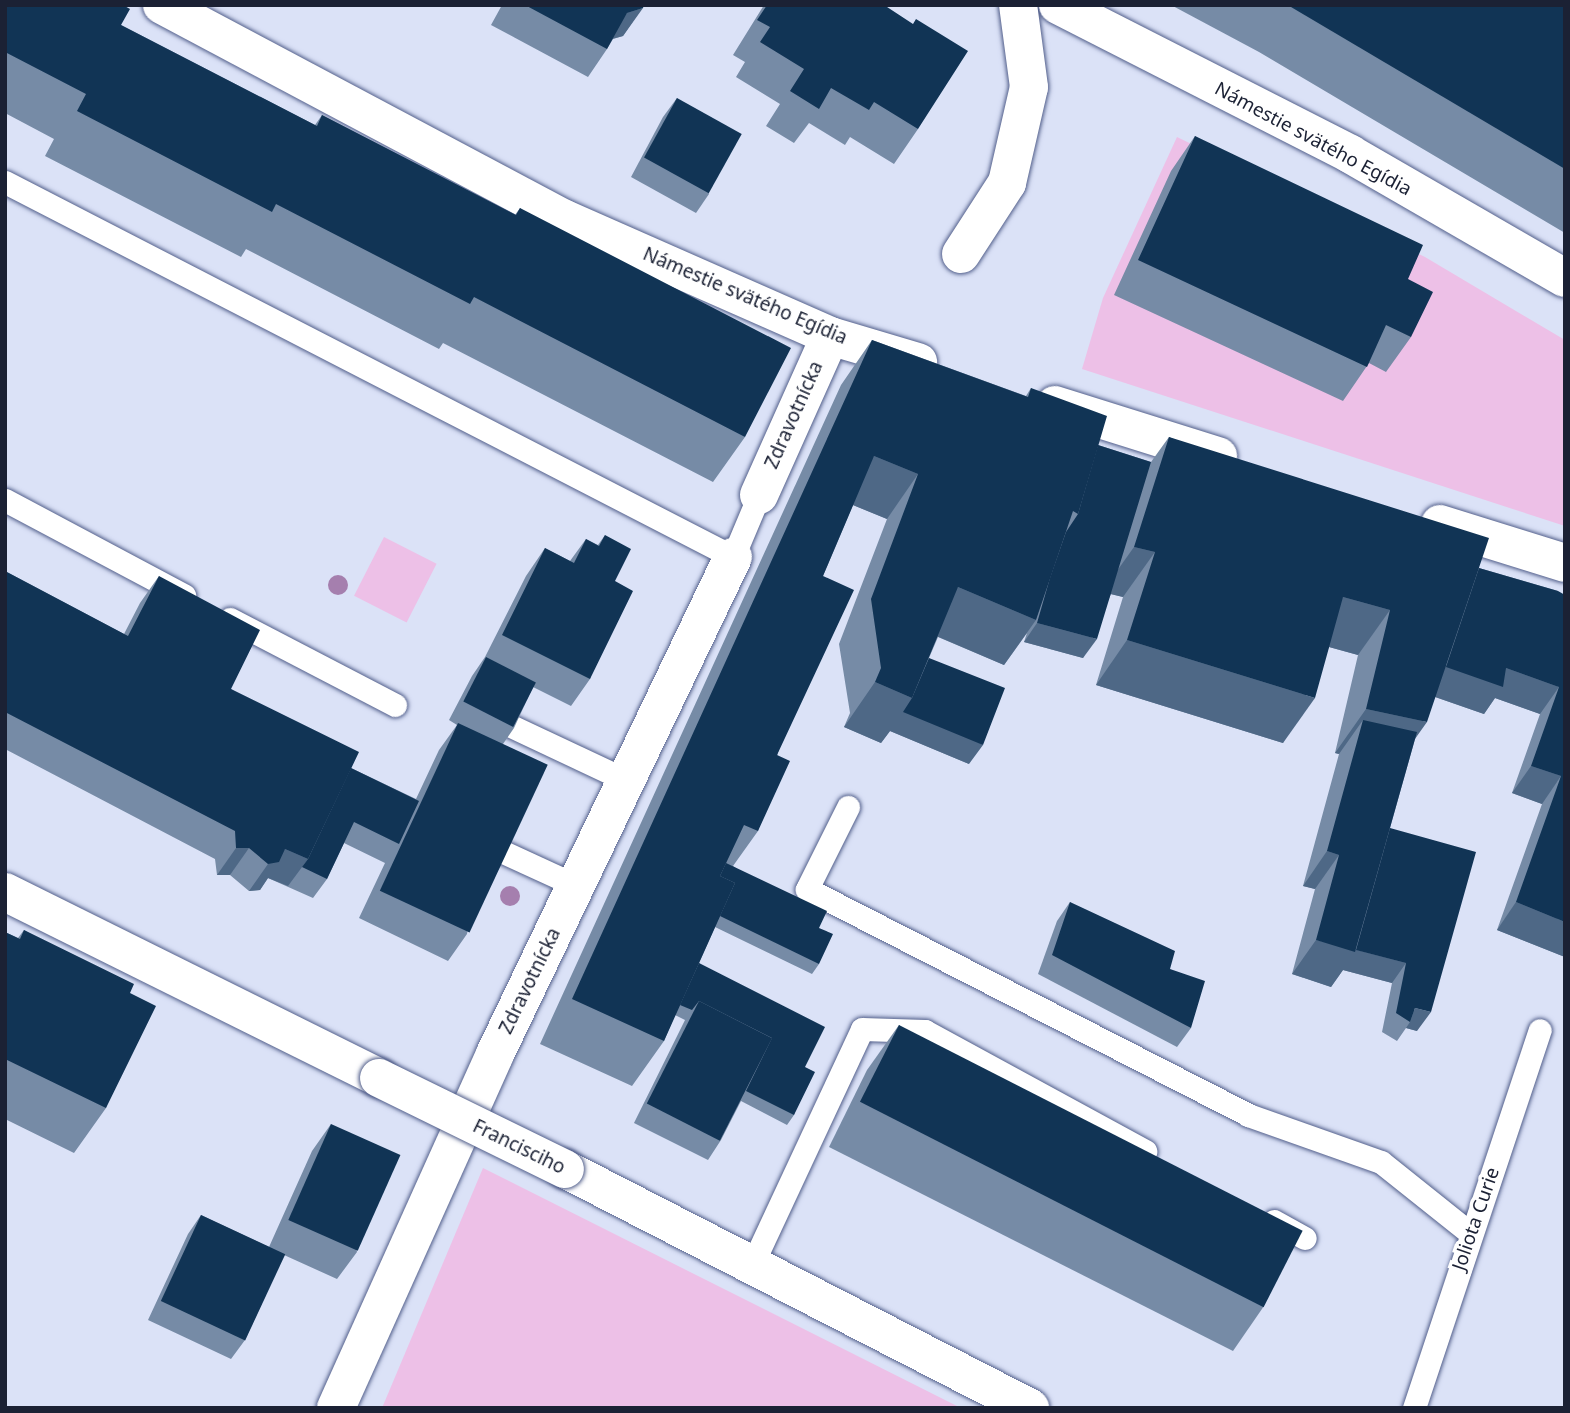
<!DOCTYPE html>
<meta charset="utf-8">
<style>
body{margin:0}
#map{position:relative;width:1570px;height:1413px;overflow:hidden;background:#dbe2f7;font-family:"Noto Sans",sans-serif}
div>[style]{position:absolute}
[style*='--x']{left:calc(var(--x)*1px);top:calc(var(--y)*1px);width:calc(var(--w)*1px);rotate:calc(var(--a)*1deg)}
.green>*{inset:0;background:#edc0e7;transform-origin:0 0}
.roads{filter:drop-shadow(0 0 2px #525f8b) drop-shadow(0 0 2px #525f8b)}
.lane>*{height:23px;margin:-11.5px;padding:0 11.5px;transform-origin:11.5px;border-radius:11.5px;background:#fff}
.street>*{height:38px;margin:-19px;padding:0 19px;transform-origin:19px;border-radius:19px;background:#fff}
.bridges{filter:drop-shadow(0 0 2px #525f8b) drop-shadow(0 0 2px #525f8b)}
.street-bridge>*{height:38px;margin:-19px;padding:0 19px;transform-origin:19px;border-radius:19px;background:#fff}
.trees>*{width:20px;height:20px;margin:-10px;border-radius:50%;background:#a57fae}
.wall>*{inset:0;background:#768ba6}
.shaded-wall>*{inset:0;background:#4e6886}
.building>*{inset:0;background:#113455;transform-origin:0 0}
span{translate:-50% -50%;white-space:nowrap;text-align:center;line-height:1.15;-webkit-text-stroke:7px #fff;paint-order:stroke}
.street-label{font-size:19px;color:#1b2134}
.frame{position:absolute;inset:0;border:7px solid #1b2134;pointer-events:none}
</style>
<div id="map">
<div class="green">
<i style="clip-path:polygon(1177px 137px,1425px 257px,1565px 340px,1565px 526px,1082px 369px,1103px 298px)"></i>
<i style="left:384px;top:537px;width:59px;height:66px;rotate:27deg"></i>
<i style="clip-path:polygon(483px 1168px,961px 1408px,382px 1408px)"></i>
</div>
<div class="roads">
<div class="lane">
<i style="--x:5;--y:182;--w:819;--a:27.25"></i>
<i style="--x:733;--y:557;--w:67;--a:-67.2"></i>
<i style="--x:5;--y:500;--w:203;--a:28"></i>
<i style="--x:230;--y:619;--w:186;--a:27.5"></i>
<i style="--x:511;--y:726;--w:127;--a:25.2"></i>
<i style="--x:848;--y:807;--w:92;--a:116.6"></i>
<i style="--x:807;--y:889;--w:496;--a:27.1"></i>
<i style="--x:1248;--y:1115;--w:141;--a:19.5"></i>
<i style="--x:1381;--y:1162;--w:114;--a:38.6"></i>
<i style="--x:501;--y:851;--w:81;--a:24.7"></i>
<i style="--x:1274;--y:1221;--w:35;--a:29"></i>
<i style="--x:752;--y:1265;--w:260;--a:-65"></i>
<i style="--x:862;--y:1029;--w:63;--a:1.8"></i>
<i style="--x:925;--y:1031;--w:251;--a:28.6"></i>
<i style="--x:1414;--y:1408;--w:398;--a:-71.6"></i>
</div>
<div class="street">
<i style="--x:162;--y:5;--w:456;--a:28"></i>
<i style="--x:565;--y:219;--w:290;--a:23.8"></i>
<i style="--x:830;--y:336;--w:92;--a:16.5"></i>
<i style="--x:1058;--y:5;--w:328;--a:27"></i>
<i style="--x:1350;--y:154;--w:248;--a:30"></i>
<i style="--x:961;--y:254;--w:85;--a:-57.1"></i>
<i style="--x:1007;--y:183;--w:98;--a:-77.1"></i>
<i style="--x:1029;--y:87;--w:83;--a:-97.6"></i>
<i style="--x:1055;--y:405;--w:171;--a:17.4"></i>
<i style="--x:759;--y:495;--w:174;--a:-65.9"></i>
<i style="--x:1440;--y:524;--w:131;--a:17.3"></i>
<i style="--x:5;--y:892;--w:418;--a:26.4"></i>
<i style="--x:565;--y:1169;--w:523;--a:27.2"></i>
<i style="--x:336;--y:1408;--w:388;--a:-65.8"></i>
<i style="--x:495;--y:1054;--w:551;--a:-64.41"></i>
</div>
</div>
<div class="bridges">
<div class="street-bridge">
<i style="--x:379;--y:1078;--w:207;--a:26.1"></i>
</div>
</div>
<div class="trees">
<i style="left:338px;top:585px"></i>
<i style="left:510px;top:896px"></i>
</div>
<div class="wall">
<i style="clip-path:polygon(5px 5px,121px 25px,315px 125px,322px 115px,515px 215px,520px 208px,745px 437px,713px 482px,443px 343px,439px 349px,246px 249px,241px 257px,45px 156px,54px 139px,5px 113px)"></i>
<i style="clip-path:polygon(502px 5px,644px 5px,623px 36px,613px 39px,607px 49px,588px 77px,491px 25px)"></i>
<i style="clip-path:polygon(764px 5px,884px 5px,918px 129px,894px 164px,850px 137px,845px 145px,809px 123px,794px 143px,766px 126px,780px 104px,736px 77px,745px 62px,733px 55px)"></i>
<i style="clip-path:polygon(1171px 5px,1565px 5px,1565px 233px,1259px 52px)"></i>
<i style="clip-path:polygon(677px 98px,709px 194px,696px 213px,631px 177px,663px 117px)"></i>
<i style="clip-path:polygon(1195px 136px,1408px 279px,1411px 337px,1386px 372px,1369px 363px,1343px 401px,1114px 295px,1171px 171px)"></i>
<i style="clip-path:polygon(872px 340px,1026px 396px,1031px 388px,1098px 445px,1151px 462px,1169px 437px,1479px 568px,1558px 591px,1565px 957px,1497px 930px,1542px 804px,1512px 793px,1540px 714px,1495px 698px,1484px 714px,1435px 697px,1415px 739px,1390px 828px,1417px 1031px,1406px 1028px,1397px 1041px,1382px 1032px,1392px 983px,1343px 970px,1331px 987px,1292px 974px,1315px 889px,1303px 886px,1339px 754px,1335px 753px,1358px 655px,1329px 647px,1283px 743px,1096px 685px,1123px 597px,1111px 594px,1083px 658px,1024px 642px,1027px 633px,1004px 665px,938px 637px,929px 658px,969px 764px,890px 731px,881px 743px,844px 727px,850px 713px,839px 644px,887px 519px,853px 505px,823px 576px,758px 831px,733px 866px,819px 928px,819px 964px,812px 974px,715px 927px,699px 963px,805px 1067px,794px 1115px,787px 1125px,741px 1101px,721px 1140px,708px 1160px,634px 1123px,685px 1020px,675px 1015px,664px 1041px,632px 1086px,540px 1044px,841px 385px)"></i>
<i style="clip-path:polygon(605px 535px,615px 581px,590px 679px,571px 706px,533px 687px,514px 728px,503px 744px,467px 934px,448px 961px,359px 918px,385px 863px,344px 843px,327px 879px,313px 898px,268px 878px,260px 890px,249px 891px,230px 875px,217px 875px,215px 859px,5px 749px,5px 571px,124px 634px,140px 603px,159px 576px,231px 689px,351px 768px,416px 799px,439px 750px,457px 725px,449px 720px,472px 676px,485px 657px,526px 576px,545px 548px,570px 561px,586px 539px,598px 545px)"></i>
<i style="clip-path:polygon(1070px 902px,1191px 1028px,1177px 1047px,1038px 974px,1057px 921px)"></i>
<i style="clip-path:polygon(24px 930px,130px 993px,106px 1108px,74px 1153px,5px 1119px,5px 932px,18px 938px)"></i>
<i style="clip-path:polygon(899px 1025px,1264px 1306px,1233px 1351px,829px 1147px,867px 1070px)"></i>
<i style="clip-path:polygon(331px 1124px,357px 1252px,337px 1279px,284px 1255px,245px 1340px,231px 1359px,148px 1320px,188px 1234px,201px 1215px,269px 1247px,312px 1151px)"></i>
</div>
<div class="shaded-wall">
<i style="clip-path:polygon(643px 8px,623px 36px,608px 40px,627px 13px)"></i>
<i style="clip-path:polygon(874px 456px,918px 474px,887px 519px,843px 501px)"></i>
<i style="clip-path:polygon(1134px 547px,1155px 552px,1123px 597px,1102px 592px)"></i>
<i style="clip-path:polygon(958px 587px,1036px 620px,1004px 665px,927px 632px)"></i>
<i style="clip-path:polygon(1343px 597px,1390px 610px,1358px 655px,1311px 642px)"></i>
<i style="clip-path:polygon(1037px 623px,1097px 639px,1083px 658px,1024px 642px)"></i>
<i style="clip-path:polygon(1127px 640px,1315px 698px,1283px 743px,1096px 685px)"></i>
<i style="clip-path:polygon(1440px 665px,1506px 668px,1559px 687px,1540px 714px,1495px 698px,1484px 714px,1421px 692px)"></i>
<i style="clip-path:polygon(875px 682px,912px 698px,983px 745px,969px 764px,890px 731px,881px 743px,844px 727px)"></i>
<i style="clip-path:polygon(1366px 709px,1427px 722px,1395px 767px,1363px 720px,1339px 754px,1335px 753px)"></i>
<i style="clip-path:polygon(1531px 766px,1561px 776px,1542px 804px,1512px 793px)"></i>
<i style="clip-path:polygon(236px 848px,249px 848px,230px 875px,217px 875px)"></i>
<i style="clip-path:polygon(285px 849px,308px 859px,288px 886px,268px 878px,260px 890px,249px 891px,268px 864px)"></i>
<i style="clip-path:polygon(1327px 851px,1339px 855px,1315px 889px,1303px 886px)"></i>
<i style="clip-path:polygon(1516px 902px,1565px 922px,1565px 957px,1497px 930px)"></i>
<i style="clip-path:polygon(1316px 940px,1349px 948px,1406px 963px,1392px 983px,1343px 970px,1331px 987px,1292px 974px)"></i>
<i style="clip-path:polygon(1415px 1008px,1431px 1012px,1417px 1031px,1406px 1028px,1410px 1022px)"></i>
</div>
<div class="building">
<i style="clip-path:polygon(5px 5px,123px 5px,130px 9px,121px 25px,317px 126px,322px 115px,516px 215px,520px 208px,791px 348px,745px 437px,474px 297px,470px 304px,276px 204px,272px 212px,77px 111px,86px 94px,5px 52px)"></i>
<i style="clip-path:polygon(525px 5px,644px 5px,643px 8px,627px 13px,607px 49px)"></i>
<i style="clip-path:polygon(767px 5px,884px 5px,913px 24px,916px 19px,968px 51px,918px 129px,874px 102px,869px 110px,831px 88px,819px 109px,790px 91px,804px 69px,760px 42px,770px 27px,757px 20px)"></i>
<i style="clip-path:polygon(1288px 5px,1565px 5px,1565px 169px,1291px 7px)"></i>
<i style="left:677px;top:98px;width:74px;height:68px;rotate:29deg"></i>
<i style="clip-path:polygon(1195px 136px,1423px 245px,1408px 279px,1433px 292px,1411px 337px,1386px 325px,1367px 367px,1138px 260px)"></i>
<i style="clip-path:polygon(872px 340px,1028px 397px,1031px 388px,1107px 416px,1078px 514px,1073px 511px,1036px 620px,958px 587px,912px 698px,875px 682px,881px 668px,871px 599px,918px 474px,874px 456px,823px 576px,854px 590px,777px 755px,790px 761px,758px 831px,744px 825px,720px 876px,735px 883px,664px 1041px,572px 999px)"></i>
<i style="clip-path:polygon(1169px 437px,1489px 538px,1427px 722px,1366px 709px,1390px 610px,1343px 597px,1315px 698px,1127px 640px,1155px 552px,1134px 547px)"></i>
<i style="clip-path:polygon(1098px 445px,1151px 462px,1097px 639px,1037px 623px,1050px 578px,1066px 532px,1078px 514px)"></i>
<i style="clip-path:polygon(605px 535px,631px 549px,615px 581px,633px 591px,590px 679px,502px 635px,545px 548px,574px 563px,586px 539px,599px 546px)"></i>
<i style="clip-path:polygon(1479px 568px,1558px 591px,1565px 595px,1565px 922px,1516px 902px,1561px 776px,1531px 766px,1559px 687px,1506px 668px,1503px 687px,1446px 667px)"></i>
<i style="clip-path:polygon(5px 571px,128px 636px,159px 576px,260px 630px,231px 689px,359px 752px,308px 859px,285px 849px,279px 862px,268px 864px,249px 848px,236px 848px,235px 831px,5px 712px)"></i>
<i style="left:486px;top:657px;width:56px;height:50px;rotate:27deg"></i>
<i style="clip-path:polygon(929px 658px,1005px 688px,983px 745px,903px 712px,912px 698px)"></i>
<i style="clip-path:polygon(1363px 720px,1417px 732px,1355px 952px,1316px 940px,1339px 855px,1327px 851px)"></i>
<i style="left:458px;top:723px;width:99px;height:185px;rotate:25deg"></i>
<i style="clip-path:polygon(351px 768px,419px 801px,399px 844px,354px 822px,327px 879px,302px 867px,308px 859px)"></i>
<i style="clip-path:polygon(1390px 828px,1476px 852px,1431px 1012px,1415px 1008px,1410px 1022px,1396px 1013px,1406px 963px,1356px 950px)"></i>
<i style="clip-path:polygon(726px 863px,827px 911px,819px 928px,833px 934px,819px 964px,720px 916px,735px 883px,720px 876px)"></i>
<i style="clip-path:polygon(1070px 902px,1175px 951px,1170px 969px,1205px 981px,1191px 1028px,1052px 955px)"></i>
<i style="clip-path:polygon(24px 930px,134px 984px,130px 993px,156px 1006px,106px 1108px,5px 1059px,5px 932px,20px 939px)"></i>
<i style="clip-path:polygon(699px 963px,825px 1027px,805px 1067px,815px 1072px,794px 1115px,746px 1091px,772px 1038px,699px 1001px,692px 1010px,680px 1005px)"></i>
<i style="left:699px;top:1001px;width:82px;height:115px;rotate:27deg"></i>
<i style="left:899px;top:1025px;width:453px;height:86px;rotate:27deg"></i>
<i style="left:331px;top:1124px;width:76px;height:105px;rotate:24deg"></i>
<i style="left:201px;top:1215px;width:93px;height:95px;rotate:25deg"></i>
</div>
<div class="street-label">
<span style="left:1313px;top:139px;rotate:28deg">Námestie svätého Egídia</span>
<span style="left:745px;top:296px;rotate:23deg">Námestie svätého Egídia</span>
<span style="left:794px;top:415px;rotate:-66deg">Zdravotnícka</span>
<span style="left:530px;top:981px;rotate:-64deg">Zdravotnícka</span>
<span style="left:519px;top:1147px;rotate:26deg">Francisciho</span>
<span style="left:1476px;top:1219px;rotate:-71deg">Joliota Curie</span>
</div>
<div class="frame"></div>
</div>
